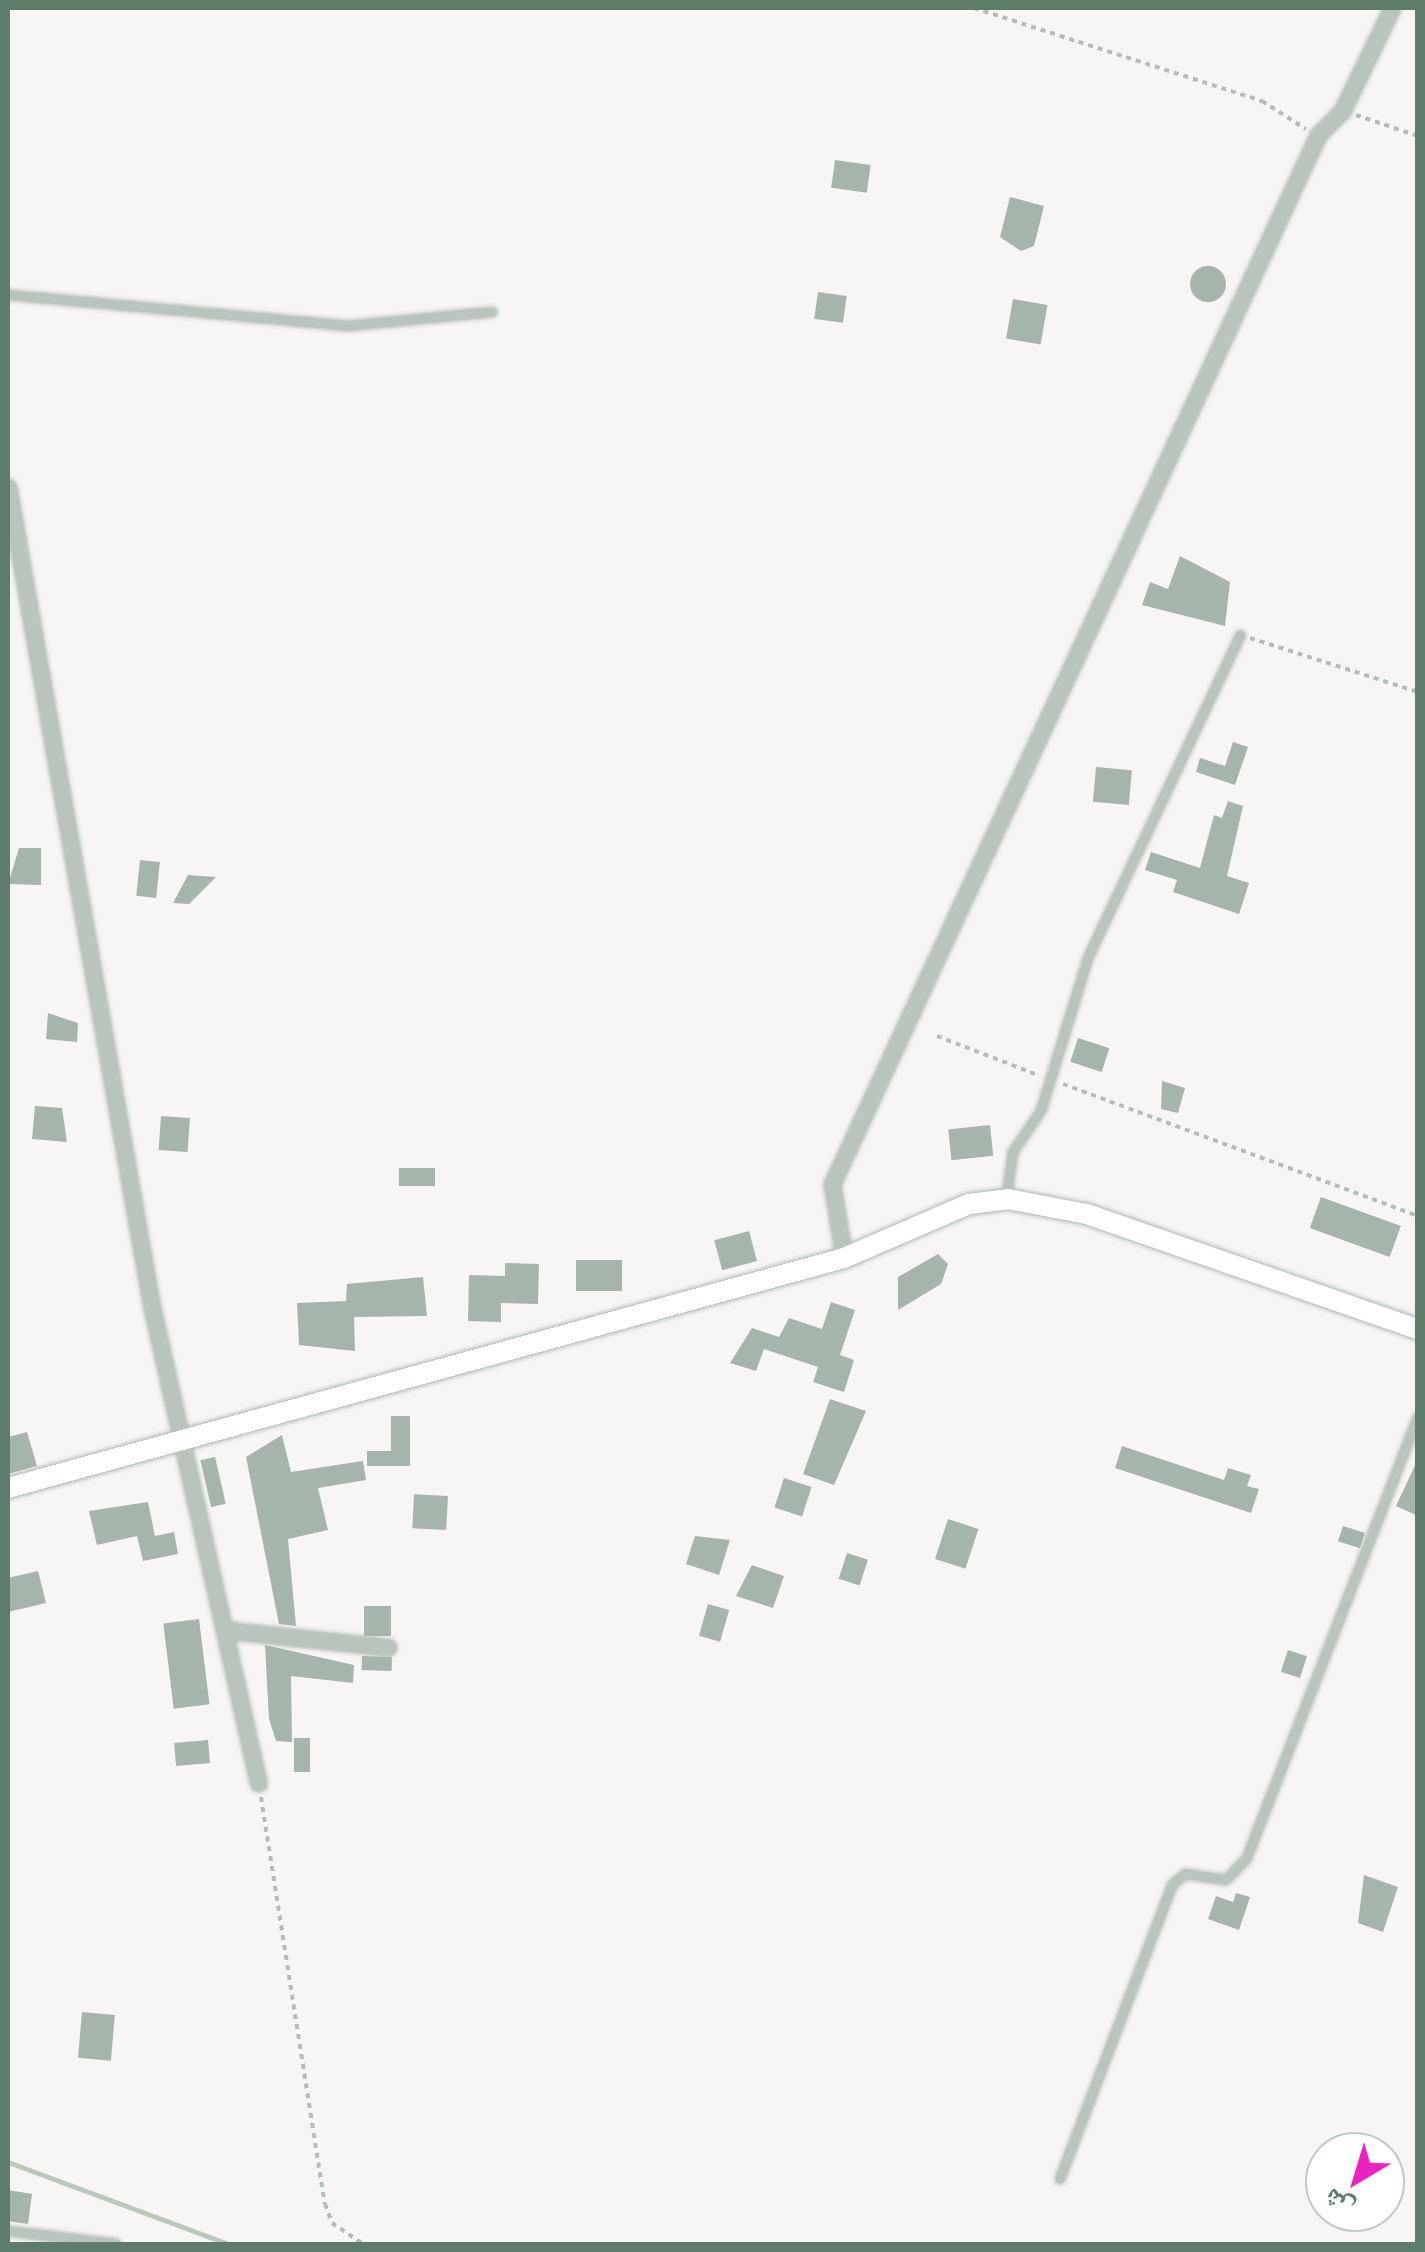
<!DOCTYPE html>
<meta charset="utf-8">
<style>
body{margin:0}
#map{position:relative;width:1425px;height:2252px;overflow:hidden;background:#f8f5f5;font-family:Ubuntu,"Noto Naskh Arabic",sans-serif}
div>[style]{position:absolute}
[style*='--x']{left:calc(var(--x)*1px);top:calc(var(--y)*1px);width:calc(var(--w)*1px);rotate:calc(var(--a)*1deg)}
.stream>*{height:5px;margin:-2.5px;padding:0 2.5px;transform-origin:2.5px;border-radius:2.5px;background:#b9cabd}
.building>*{inset:0;background:#a5b5ab;transform-origin:0 0}
.round{border-radius:50%}
.path>*{height:4px;margin-top:-2px;transform-origin:0;background:repeating-linear-gradient(90deg,#b4bcb8 0 5px,transparent 0 10px)}
.roads{filter:drop-shadow(0 0 2px #abb9b1) drop-shadow(0 0 2px #abb9b1)}
.lane>*{height:8px;margin:-4px;padding:0 4px;transform-origin:4px;border-radius:4px;background:#b9c4bd}
.street>*{height:15px;margin:-7.5px;padding:0 7.5px;transform-origin:7.5px;border-radius:7.5px;background:#b9c4bd}
.secondary>*{height:20px;margin:-10px;padding:0 10px;transform-origin:10px;border-radius:10px;background:#fff}
span{translate:-50% -50%;white-space:nowrap;text-align:center;line-height:1.15;-webkit-text-stroke:10px #fff;paint-order:stroke}
.frame{position:absolute;inset:0;border:10px solid #5d7c6a;pointer-events:none}
.north{position:absolute;left:1305px;top:2132px;width:100px;height:100px;box-sizing:border-box;background:#fff;border:2px solid #becbc3;border-radius:50%;rotate:218deg;font-size:28px;font-weight:700;line-height:40px;text-align:center;color:#5d7c6a}
.north::after{content:'';display:block;margin:auto;width:35px;height:45px;background:#ec21be;clip-path:polygon(50% 0,100% 100%,50% 72%,0 100%)}
</style>
<div id="map">
<div class="stream">
<i style="--x:8;--y:2162;--w:236;--a:20.4"></i>
</div>
<div class="building">
<i style="left:835px;top:160px;width:36px;height:28px;rotate:8deg"></i>
<i style="clip-path:polygon(1010px 197px,1044px 206px,1034px 246px,1021px 251px,1000px 237px)"></i>
<i class="round" style="left:1190px;top:266px;width:36px;height:36px"></i>
<i style="left:818px;top:292px;width:29px;height:27px;rotate:8deg"></i>
<i style="left:1013px;top:299px;width:35px;height:40px;rotate:10deg"></i>
<i style="clip-path:polygon(1180px 556px,1230px 582px,1225px 626px,1142px 605px,1150px 582px,1168px 589px)"></i>
<i style="clip-path:polygon(1233px 742px,1248px 747px,1235px 785px,1196px 772px,1200px 758px,1225px 766px)"></i>
<i style="left:1096px;top:767px;width:36px;height:35px;rotate:5deg"></i>
<i style="clip-path:polygon(1228px 801px,1243px 806px,1227px 876px,1249px 883px,1239px 914px,1173px 892px,1177px 880px,1145px 870px,1151px 852px,1200px 868px,1214px 815px,1222px 818px)"></i>
<i style="clip-path:polygon(19px 848px,41px 848px,41px 885px,8px 884px)"></i>
<i style="left:140px;top:860px;width:20px;height:36px;rotate:6deg"></i>
<i style="clip-path:polygon(188px 875px,216px 877px,189px 904px,173px 903px)"></i>
<i style="clip-path:polygon(48px 1013px,78px 1023px,77px 1042px,46px 1039px)"></i>
<i style="left:1078px;top:1038px;width:33px;height:25px;rotate:18deg"></i>
<i style="clip-path:polygon(1162px 1081px,1185px 1088px,1178px 1113px,1161px 1109px)"></i>
<i style="clip-path:polygon(35px 1106px,62px 1108px,67px 1142px,32px 1139px)"></i>
<i style="left:161px;top:1116px;width:29px;height:34px;rotate:4deg"></i>
<i style="left:990px;top:1125px;width:31px;height:42px;rotate:84deg"></i>
<i style="left:399px;top:1168px;width:36px;height:18px"></i>
<i style="left:1321px;top:1197px;width:85px;height:33px;rotate:20deg"></i>
<i style="left:749px;top:1231px;width:31px;height:36px;rotate:75deg"></i>
<i style="clip-path:polygon(938px 1254px,948px 1264px,941px 1284px,898px 1310px,898px 1277px)"></i>
<i style="left:622px;top:1260px;width:31px;height:46px;rotate:90deg"></i>
<i style="clip-path:polygon(505px 1263px,539px 1264px,538px 1304px,501px 1303px,501px 1322px,468px 1321px,469px 1275px,505px 1276px)"></i>
<i style="clip-path:polygon(423px 1277px,427px 1316px,354px 1317px,355px 1351px,299px 1345px,297px 1303px,346px 1301px,347px 1284px)"></i>
<i style="clip-path:polygon(831px 1302px,855px 1310px,840px 1355px,854px 1360px,844px 1392px,813px 1382px,818px 1367px,764px 1349px,756px 1371px,730px 1363px,752px 1328px,779px 1337px,789px 1318px,822px 1329px)"></i>
<i style="clip-path:polygon(830px 1399px,866px 1411px,834px 1485px,803px 1474px)"></i>
<i style="clip-path:polygon(391px 1416px,410px 1416px,410px 1466px,367px 1466px,367px 1451px,391px 1451px)"></i>
<i style="clip-path:polygon(27px 1432px,37px 1466px,8px 1474px,8px 1437px)"></i>
<i style="clip-path:polygon(282px 1435px,291px 1472px,363px 1461px,366px 1480px,318px 1488px,328px 1530px,288px 1539px,296px 1626px,279px 1624px,246px 1457px)"></i>
<i style="clip-path:polygon(1122px 1446px,1224px 1480px,1228px 1468px,1251px 1475px,1247px 1486px,1259px 1489px,1251px 1513px,1115px 1468px)"></i>
<i style="left:215px;top:1457px;width:48px;height:15px;rotate:77deg"></i>
<i style="clip-path:polygon(1418px 1459px,1418px 1516px,1396px 1506px)"></i>
<i style="left:784px;top:1478px;width:29px;height:31px;rotate:18deg"></i>
<i style="left:448px;top:1496px;width:34px;height:34px;rotate:93deg"></i>
<i style="clip-path:polygon(148px 1502px,155px 1536px,174px 1532px,178px 1554px,143px 1561px,137px 1536px,97px 1545px,89px 1511px)"></i>
<i style="left:948px;top:1519px;width:32px;height:42px;rotate:18deg"></i>
<i style="left:1343px;top:1526px;width:23px;height:16px;rotate:18deg"></i>
<i style="clip-path:polygon(695px 1536px,730px 1540px,719px 1575px,686px 1564px)"></i>
<i style="left:847px;top:1553px;width:22px;height:27px;rotate:18deg"></i>
<i style="clip-path:polygon(752px 1565px,784px 1576px,773px 1608px,736px 1596px)"></i>
<i style="clip-path:polygon(38px 1571px,46px 1603px,8px 1612px,8px 1578px)"></i>
<i style="left:708px;top:1604px;width:22px;height:33px;rotate:16deg"></i>
<i style="left:391px;top:1606px;width:30px;height:27px;rotate:90deg"></i>
<i style="left:199px;top:1619px;width:86px;height:36px;rotate:83deg"></i>
<i style="clip-path:polygon(265px 1645px,354px 1665px,353px 1683px,291px 1676px,292px 1742px,276px 1741px,269px 1719px)"></i>
<i style="left:1288px;top:1650px;width:20px;height:23px;rotate:18deg"></i>
<i style="left:362px;top:1656px;width:30px;height:14px;rotate:2deg"></i>
<i style="left:294px;top:1738px;width:16px;height:34px"></i>
<i style="left:208px;top:1740px;width:23px;height:34px;rotate:85deg"></i>
<i style="clip-path:polygon(1364px 1875px,1398px 1887px,1383px 1932px,1358px 1923px)"></i>
<i style="clip-path:polygon(1236px 1893px,1250px 1897px,1239px 1930px,1208px 1919px,1216px 1896px,1233px 1902px)"></i>
<i style="left:82px;top:2012px;width:33px;height:46px;rotate:5deg"></i>
<i style="clip-path:polygon(8px 2190px,32px 2194px,28px 2224px,8px 2221px)"></i>
</div>
<div class="path">
<i style="--x:974;--y:8;--w:303;--a:17.9"></i>
<i style="--x:1262;--y:101;--w:52;--a:32.5"></i>
<i style="--x:1356;--y:115;--w:65;--a:18.7"></i>
<i style="--x:1250;--y:638;--w:176;--a:17.8"></i>
<i style="--x:937;--y:1036;--w:110;--a:21.2"></i>
<i style="--x:1063;--y:1084;--w:379;--a:20.4"></i>
<i style="--x:261;--y:1797;--w:412;--a:81.1"></i>
<i style="--x:325;--y:2204;--w:20;--a:70"></i>
<i style="--x:332;--y:2223;--w:37;--a:34"></i>
</div>
<div class="roads">
<div class="lane">
<i style="--x:8;--y:295;--w:340;--a:5.2"></i>
<i style="--x:347;--y:326;--w:146;--a:-5.5"></i>
<i style="--x:1007;--y:1195;--w:43;--a:-82.1"></i>
<i style="--x:1013;--y:1152;--w:50;--a:-55.7"></i>
<i style="--x:1041;--y:1111;--w:160;--a:-72.9"></i>
<i style="--x:1088;--y:958;--w:357;--a:-64.7"></i>
<i style="--x:1060;--y:2179;--w:315;--a:-69.1"></i>
<i style="--x:1172;--y:1885;--w:17;--a:-40"></i>
<i style="--x:1185;--y:1874;--w:41;--a:8.3"></i>
<i style="--x:1226;--y:1880;--w:30;--a:-46"></i>
<i style="--x:1247;--y:1858;--w:472;--a:-68.8"></i>
<i style="--x:8;--y:2231;--w:109;--a:6.9"></i>
</div>
<div class="street">
<i style="--x:8;--y:487;--w:828;--a:80.06"></i>
<i style="--x:151;--y:1303;--w:492;--a:77.4"></i>
<i style="--x:844;--y:1258;--w:75;--a:-99.2"></i>
<i style="--x:832;--y:1184;--w:1156;--a:-65.14"></i>
<i style="--x:1318;--y:135;--w:34;--a:-45"></i>
<i style="--x:1342;--y:111;--w:114;--a:-64.1"></i>
<i style="--x:225;--y:1630;--w:164;--a:6"></i>
</div>
<div class="secondary">
<i style="--x:8;--y:1488;--w:867;--a:-15.38"></i>
<i style="--x:844;--y:1258;--w:136;--a:-23.4"></i>
<i style="--x:969;--y:1204;--w:39;--a:-7"></i>
<i style="--x:1008;--y:1199;--w:80;--a:10.8"></i>
<i style="--x:1087;--y:1214;--w:350;--a:19.2"></i>
</div>
</div>
<div class="frame"></div>
<div class="north">ش</div>
</div>
